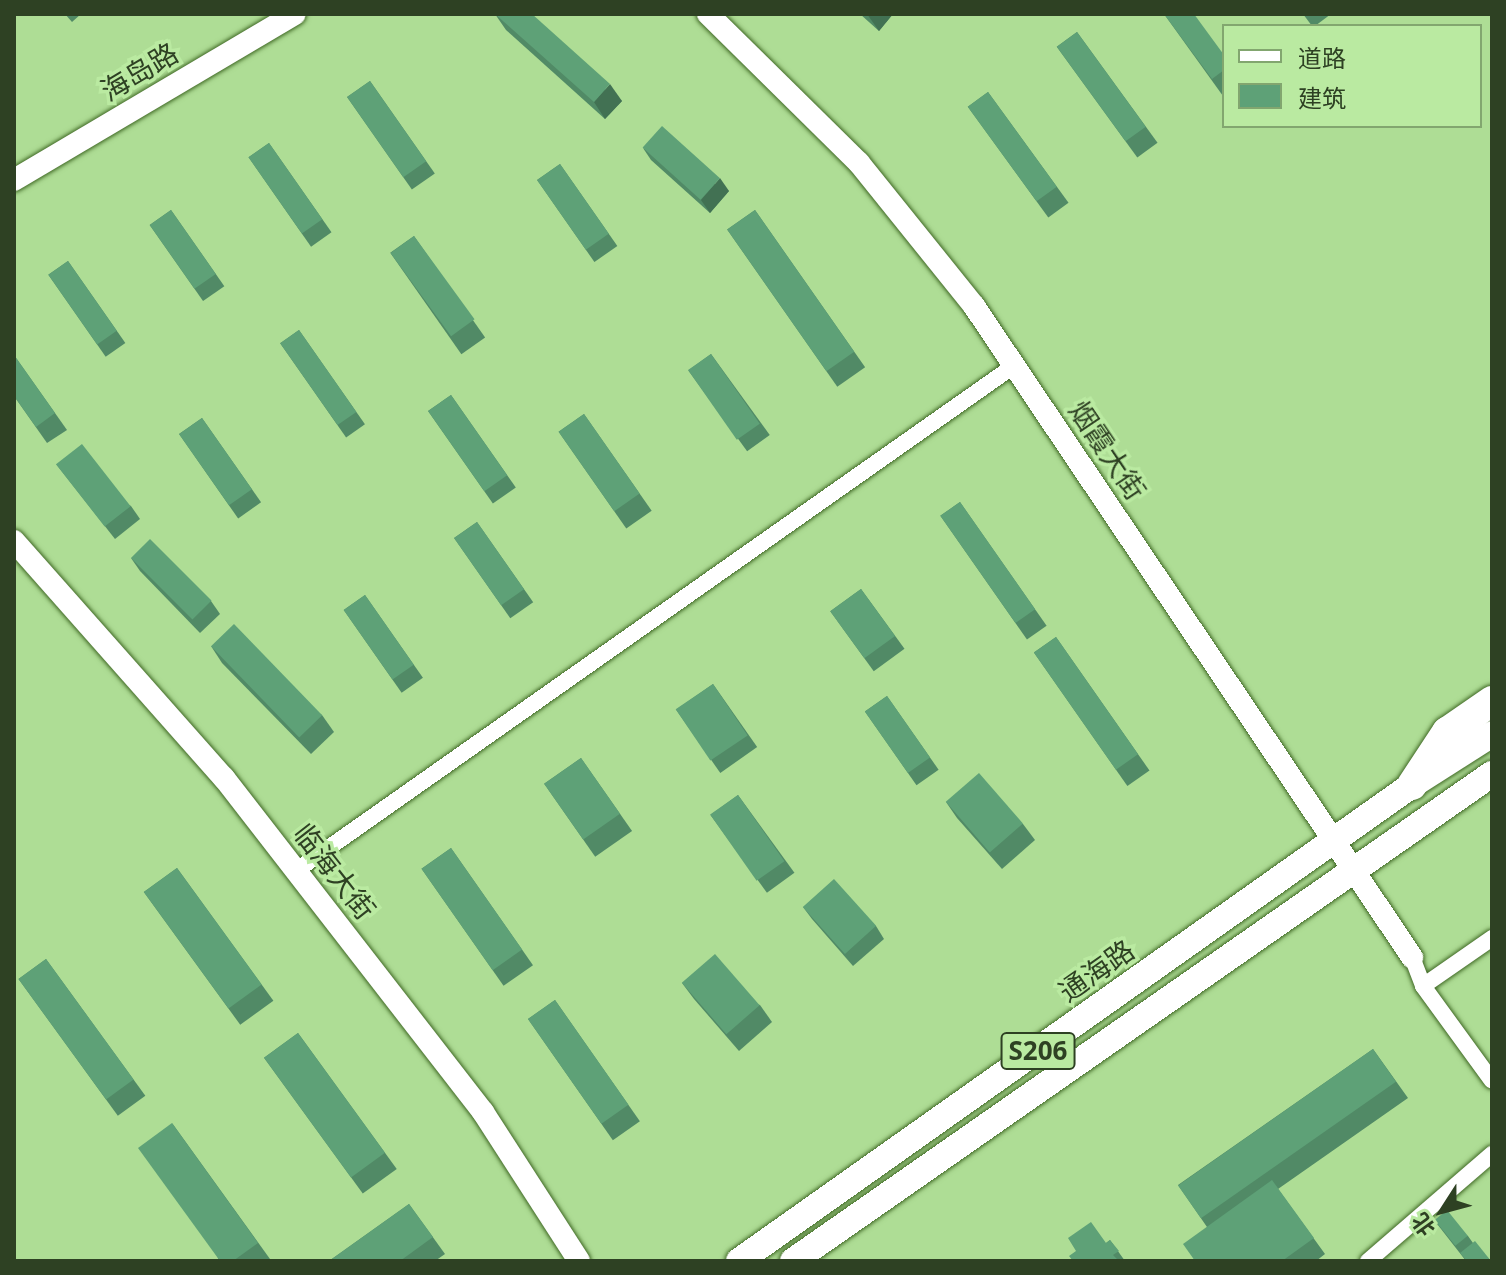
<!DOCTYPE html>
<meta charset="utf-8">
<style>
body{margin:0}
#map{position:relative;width:1506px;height:1275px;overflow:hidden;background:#aedd95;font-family:"Open Sans","Noto Sans SC",sans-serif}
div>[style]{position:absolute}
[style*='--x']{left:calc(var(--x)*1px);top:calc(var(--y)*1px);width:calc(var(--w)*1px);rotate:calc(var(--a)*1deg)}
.roads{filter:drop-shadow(0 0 2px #406925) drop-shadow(0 0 2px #406925)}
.street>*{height:16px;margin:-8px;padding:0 8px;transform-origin:8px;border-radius:8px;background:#fff}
.secondary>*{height:22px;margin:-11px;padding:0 11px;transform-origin:11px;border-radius:11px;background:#fff}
.primary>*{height:26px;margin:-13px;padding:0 13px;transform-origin:13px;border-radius:13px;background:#fff}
.highway>*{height:30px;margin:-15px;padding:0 15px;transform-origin:15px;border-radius:15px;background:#fff}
.wall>*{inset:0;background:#518a66;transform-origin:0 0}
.shaded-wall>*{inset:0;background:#427153}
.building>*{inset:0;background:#5ea177;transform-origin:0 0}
span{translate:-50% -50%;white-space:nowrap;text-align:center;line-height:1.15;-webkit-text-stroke:7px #baeaa1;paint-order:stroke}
.shield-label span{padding:2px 6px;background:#baeaa1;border:2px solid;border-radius:6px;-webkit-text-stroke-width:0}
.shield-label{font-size:26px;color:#2e4123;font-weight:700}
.street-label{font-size:28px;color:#2e4123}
.frame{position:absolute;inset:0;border:16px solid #2e4123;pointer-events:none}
.legend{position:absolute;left:1222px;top:24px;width:260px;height:104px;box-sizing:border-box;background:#baeaa1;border:2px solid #82a66f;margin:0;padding:10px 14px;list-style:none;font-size:24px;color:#2e4123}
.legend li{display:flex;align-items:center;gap:16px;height:40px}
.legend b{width:40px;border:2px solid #82a66f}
.north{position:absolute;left:1402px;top:1171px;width:80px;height:80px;-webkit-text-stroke:6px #baeaa1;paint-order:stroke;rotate:234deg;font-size:22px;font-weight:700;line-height:32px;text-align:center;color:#2e4123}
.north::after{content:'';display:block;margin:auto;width:28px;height:36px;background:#2e4123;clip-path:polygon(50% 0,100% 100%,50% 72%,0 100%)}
</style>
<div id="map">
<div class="roads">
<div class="street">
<i style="--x:297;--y:870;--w:878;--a:-35.12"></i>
<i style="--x:1412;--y:957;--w:31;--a:69"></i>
<i style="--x:1423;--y:986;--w:117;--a:54"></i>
<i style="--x:1423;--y:986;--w:84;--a:-34.8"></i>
<i style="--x:1368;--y:1261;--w:164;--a:-40.8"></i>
</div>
<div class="secondary">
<i style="--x:708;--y:14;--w:212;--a:44.6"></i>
<i style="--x:859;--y:163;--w:184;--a:51.2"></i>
<i style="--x:974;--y:306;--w:785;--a:56.07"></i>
<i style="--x:14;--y:180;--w:326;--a:-30.6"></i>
<i style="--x:14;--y:541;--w:317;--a:48.5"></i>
<i style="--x:224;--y:778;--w:423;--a:52.2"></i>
<i style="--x:483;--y:1112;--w:177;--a:57.2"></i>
</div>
<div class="primary">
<i style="--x:739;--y:1261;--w:824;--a:-35.27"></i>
<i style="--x:1412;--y:785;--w:95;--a:-32.5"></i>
<i style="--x:793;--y:1261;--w:852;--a:-34.87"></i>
</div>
<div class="highway">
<i style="--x:1412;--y:785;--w:64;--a:-56.6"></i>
<i style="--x:1447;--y:732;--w:55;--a:-34.6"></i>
</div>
</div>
<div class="wall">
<i style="clip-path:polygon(65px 14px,81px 14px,72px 22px)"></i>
<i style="clip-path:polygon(495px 14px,622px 101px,605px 119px,506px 30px)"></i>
<i style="clip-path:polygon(860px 14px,893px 14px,879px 31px)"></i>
<i style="clip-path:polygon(1164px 14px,1224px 55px,1224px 95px,1223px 96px)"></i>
<i style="clip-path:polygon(1303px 14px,1331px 14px,1315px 26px,1312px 26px)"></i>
<i style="left:1077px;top:32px;width:137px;height:25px;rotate:54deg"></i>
<i style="left:370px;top:81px;width:113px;height:28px;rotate:55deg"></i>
<i style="left:988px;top:92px;width:137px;height:25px;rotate:54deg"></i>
<i style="left:269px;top:143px;width:109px;height:25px;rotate:55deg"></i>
<i style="clip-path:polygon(643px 148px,729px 191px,710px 213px,651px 160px)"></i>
<i style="left:560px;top:164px;width:100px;height:28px;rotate:55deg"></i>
<i style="left:171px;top:210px;width:93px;height:26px;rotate:55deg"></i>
<i style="left:755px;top:210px;width:192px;height:34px;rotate:55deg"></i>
<i style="left:414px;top:236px;width:124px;height:29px;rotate:55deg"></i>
<i style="left:68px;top:261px;width:100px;height:24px;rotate:55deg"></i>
<i style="left:299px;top:330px;width:115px;height:23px;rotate:55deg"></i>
<i style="left:711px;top:354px;width:100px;height:28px;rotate:54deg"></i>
<i style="clip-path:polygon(14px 355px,67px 430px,47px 443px,14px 396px)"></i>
<i style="left:451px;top:395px;width:113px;height:28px;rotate:55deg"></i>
<i style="left:584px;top:414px;width:118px;height:31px;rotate:55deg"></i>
<i style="left:202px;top:418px;width:103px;height:28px;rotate:55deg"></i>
<i style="clip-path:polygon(56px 464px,131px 506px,140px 519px,115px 539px)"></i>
<i style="left:960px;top:502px;width:151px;height:24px;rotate:55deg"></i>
<i style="left:477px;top:522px;width:98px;height:28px;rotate:55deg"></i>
<i style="clip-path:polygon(131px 558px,211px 601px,220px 614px,200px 633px,140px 571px)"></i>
<i style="left:861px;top:589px;width:74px;height:38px;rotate:54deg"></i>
<i style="left:365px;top:595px;width:101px;height:26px;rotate:55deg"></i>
<i style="left:1056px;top:637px;width:163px;height:27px;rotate:55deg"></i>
<i style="clip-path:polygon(211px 646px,322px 715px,334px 732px,311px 754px,222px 663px)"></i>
<i style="left:713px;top:684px;width:77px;height:45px;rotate:55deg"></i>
<i style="left:887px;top:696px;width:90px;height:27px;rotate:55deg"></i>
<i style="left:581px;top:758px;width:89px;height:45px;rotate:55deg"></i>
<i style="left:738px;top:795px;width:96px;height:34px;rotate:54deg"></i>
<i style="clip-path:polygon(946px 802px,1023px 824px,1035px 840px,1002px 869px,957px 818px)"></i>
<i style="left:451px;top:848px;width:143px;height:36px;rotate:55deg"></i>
<i style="left:177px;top:868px;width:164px;height:41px;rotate:54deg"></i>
<i style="clip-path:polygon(803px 907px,876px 926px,884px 939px,853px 966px,812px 919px)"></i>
<i style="left:46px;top:959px;width:169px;height:34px;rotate:54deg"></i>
<i style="clip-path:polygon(682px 983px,760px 1005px,772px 1022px,739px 1051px,694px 999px)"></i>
<i style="left:555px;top:1000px;width:148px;height:33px;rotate:55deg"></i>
<i style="left:298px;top:1033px;width:168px;height:42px;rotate:54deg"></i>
<i style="clip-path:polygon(1373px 1049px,1408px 1098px,1278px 1189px,1325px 1254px,1316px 1261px,1195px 1261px,1207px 1227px,1178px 1185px)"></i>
<i style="clip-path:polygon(172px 1123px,270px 1259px,267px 1261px,219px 1261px)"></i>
<i style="clip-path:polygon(409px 1204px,445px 1254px,435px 1261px,329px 1261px)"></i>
<i style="clip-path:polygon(1434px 1220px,1468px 1236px,1473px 1243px,1491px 1261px,1466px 1261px)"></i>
<i style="clip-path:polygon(1110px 1240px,1125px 1261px,1072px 1261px,1106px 1243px)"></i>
</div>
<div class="shaded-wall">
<i style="clip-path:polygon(867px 14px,893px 14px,879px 31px)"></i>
<i style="clip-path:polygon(610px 84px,622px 101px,605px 119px,594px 102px)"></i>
<i style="clip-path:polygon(720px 178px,729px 191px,710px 213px,701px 200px)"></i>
</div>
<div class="building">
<i style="clip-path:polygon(495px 14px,532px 14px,610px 84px,594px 102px)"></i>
<i style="clip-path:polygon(1164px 14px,1194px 14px,1224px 55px,1224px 70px,1212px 79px)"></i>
<i style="left:1077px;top:32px;width:117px;height:25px;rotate:54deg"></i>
<i style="left:370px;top:81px;width:98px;height:28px;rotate:55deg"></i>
<i style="left:988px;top:92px;width:117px;height:25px;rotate:54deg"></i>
<i style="left:662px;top:126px;width:78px;height:29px;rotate:42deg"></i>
<i style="left:269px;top:143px;width:93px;height:25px;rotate:55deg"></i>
<i style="left:560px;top:164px;width:85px;height:28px;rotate:55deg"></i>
<i style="left:171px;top:210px;width:78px;height:26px;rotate:55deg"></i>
<i style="left:755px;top:210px;width:173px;height:34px;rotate:55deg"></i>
<i style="left:414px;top:236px;width:103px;height:29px;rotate:54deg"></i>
<i style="left:68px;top:261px;width:85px;height:24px;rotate:55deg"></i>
<i style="left:299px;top:330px;width:100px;height:23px;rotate:55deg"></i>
<i style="left:711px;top:354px;width:85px;height:28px;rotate:55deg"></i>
<i style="clip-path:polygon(14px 355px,55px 413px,36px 427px,14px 396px)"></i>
<i style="left:451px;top:395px;width:98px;height:28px;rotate:55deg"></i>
<i style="left:584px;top:414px;width:97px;height:31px;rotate:55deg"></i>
<i style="left:202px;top:418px;width:87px;height:28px;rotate:55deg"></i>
<i style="left:82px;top:444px;width:79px;height:33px;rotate:52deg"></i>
<i style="left:960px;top:502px;width:131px;height:24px;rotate:55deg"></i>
<i style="left:477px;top:522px;width:82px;height:28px;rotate:55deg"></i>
<i style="left:150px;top:539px;width:87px;height:27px;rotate:45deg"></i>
<i style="left:861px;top:589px;width:58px;height:38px;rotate:54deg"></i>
<i style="left:365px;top:595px;width:85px;height:26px;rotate:55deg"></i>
<i style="left:234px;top:624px;width:127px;height:32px;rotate:46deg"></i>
<i style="left:1056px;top:637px;width:143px;height:27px;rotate:55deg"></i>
<i style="left:713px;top:684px;width:62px;height:45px;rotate:56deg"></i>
<i style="left:887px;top:696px;width:75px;height:27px;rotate:55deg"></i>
<i style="left:581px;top:758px;width:68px;height:45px;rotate:55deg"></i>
<i style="left:979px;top:773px;width:67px;height:44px;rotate:49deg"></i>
<i style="left:738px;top:795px;width:81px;height:34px;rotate:55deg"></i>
<i style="left:451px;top:848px;width:124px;height:36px;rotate:55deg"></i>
<i style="left:177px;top:868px;width:144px;height:41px;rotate:54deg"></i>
<i style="left:834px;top:879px;width:63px;height:42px;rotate:48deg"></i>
<i style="left:715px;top:954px;width:68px;height:44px;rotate:49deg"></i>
<i style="left:46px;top:959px;width:149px;height:34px;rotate:54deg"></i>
<i style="left:555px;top:1000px;width:128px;height:33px;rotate:55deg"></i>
<i style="left:298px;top:1033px;width:148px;height:42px;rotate:54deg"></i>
<i style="left:1373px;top:1049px;width:40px;height:238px;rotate:55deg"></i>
<i style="clip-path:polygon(172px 1123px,258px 1243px,233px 1261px,220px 1261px,138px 1148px)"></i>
<i style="clip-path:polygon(1272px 1180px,1314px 1238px,1282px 1261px,1195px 1261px,1183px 1244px)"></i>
<i style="clip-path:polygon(409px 1204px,433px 1237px,400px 1261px,329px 1261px)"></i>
<i style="left:1447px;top:1210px;width:33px;height:16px;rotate:51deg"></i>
<i style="clip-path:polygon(1091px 1222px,1106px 1243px,1110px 1240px,1119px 1251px,1113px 1255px,1119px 1261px,1073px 1261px,1069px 1256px,1076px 1251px,1068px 1238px)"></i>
<i style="clip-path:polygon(1475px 1241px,1491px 1261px,1467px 1261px,1460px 1253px)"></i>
</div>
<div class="shield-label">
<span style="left:1038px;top:1051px">S206</span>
</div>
<div class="street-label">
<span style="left:139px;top:71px;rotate:-31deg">海岛路</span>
<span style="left:1108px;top:450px;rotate:56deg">烟霞大街</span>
<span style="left:335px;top:871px;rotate:52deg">临海大街</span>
<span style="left:1096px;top:970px;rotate:-35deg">通海路</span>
</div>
<div class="frame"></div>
<ul class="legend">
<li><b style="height:10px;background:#fff"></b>道路</li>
<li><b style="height:22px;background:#5ea177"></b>建筑</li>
</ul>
<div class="north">北</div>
</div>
